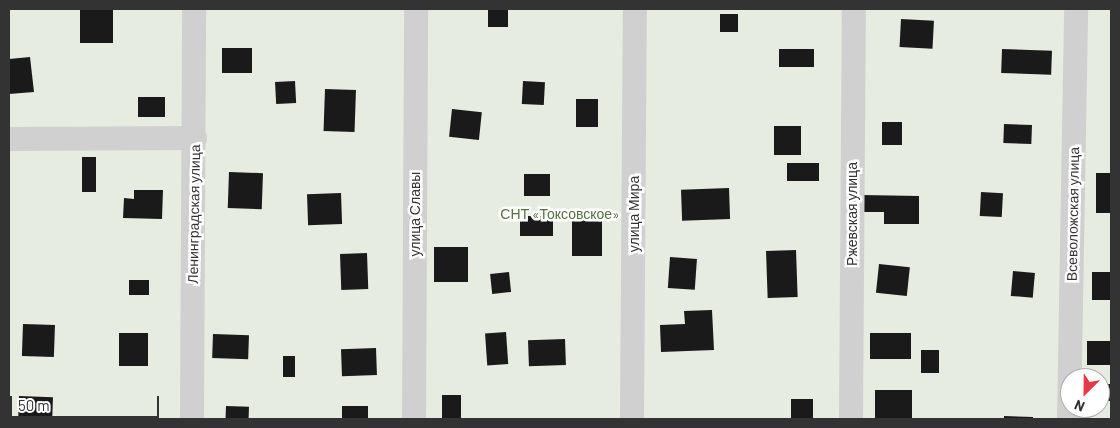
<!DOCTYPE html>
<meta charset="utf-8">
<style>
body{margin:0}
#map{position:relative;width:1120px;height:428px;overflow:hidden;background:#fff;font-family:Barlow,sans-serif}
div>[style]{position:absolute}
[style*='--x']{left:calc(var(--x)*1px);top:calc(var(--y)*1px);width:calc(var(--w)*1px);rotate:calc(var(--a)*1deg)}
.green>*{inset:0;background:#e6ecdf}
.building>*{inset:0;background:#1a1a1a;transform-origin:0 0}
.minor>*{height:24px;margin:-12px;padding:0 12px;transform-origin:12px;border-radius:12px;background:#d0d0d0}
span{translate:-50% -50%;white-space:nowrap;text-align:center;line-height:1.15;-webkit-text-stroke:5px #fff;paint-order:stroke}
.street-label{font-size:14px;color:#333}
.park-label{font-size:14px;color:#56703f}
.frame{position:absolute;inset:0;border:10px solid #333;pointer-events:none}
.north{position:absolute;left:1060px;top:368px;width:50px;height:50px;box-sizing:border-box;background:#fff;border:1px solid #adadad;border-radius:50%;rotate:203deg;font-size:14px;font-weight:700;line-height:20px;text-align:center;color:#333}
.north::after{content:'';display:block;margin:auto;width:18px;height:22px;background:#e63946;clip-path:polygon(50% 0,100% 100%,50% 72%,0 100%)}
.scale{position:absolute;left:10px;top:396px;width:149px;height:22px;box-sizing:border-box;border:2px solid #333;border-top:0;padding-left:6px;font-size:15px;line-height:18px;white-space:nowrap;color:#333;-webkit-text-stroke:4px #fff;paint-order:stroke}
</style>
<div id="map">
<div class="green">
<i style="clip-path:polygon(evenodd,9px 9px,1111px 9px,1111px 419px,9px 419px,9px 9px,1070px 378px,1100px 378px,1100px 408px,1070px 408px,1070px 378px)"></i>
</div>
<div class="building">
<i style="left:80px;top:9px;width:33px;height:34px"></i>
<i style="left:488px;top:9px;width:20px;height:18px"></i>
<i style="left:720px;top:14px;width:18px;height:18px"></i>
<i style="left:901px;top:19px;width:33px;height:28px;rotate:3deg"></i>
<i style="left:222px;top:48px;width:30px;height:25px"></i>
<i style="left:779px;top:49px;width:35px;height:18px"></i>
<i style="left:1002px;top:49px;width:50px;height:24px;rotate:2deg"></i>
<i style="clip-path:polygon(30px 57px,34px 92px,9px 94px,9px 59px)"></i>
<i style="left:295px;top:81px;width:22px;height:20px;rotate:87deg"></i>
<i style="left:523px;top:81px;width:22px;height:23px;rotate:3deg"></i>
<i style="left:325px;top:89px;width:31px;height:42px;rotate:2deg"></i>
<i style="left:138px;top:97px;width:27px;height:20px"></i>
<i style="left:598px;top:99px;width:28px;height:22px;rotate:90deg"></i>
<i style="left:452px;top:109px;width:30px;height:28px;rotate:6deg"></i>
<i style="left:882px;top:122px;width:20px;height:23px"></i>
<i style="left:1004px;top:124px;width:28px;height:19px;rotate:2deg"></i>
<i style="left:774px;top:126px;width:27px;height:29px"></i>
<i style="left:82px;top:157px;width:14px;height:35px"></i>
<i style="left:787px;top:163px;width:32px;height:18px"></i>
<i style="left:229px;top:172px;width:34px;height:36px;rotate:2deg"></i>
<i style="left:1096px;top:173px;width:15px;height:40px"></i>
<i style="left:524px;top:174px;width:26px;height:22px"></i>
<i style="left:729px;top:188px;width:31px;height:48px;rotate:88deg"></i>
<i style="clip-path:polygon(134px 190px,163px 190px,162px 219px,123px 218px,124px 198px,134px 199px)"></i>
<i style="left:981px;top:192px;width:22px;height:24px;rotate:3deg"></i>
<i style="left:341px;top:193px;width:31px;height:34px;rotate:88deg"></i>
<i style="clip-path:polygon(862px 195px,919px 196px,919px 224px,884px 224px,884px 212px,862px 212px)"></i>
<i style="left:553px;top:216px;width:20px;height:33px;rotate:90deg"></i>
<i style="left:602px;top:220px;width:36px;height:30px;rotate:90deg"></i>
<i style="left:434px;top:247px;width:34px;height:35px"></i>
<i style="left:796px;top:250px;width:47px;height:30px;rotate:88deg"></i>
<i style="left:367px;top:253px;width:36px;height:27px;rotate:88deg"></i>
<i style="left:670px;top:257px;width:27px;height:31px;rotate:4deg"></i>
<i style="left:879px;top:264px;width:31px;height:29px;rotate:6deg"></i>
<i style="left:1013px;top:271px;width:22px;height:25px;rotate:5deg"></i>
<i style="left:509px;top:272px;width:20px;height:19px;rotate:84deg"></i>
<i style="left:1092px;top:272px;width:19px;height:28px"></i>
<i style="left:129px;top:280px;width:20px;height:15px"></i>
<i style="clip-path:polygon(712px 310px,714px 350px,661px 352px,660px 325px,685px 324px,684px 311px)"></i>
<i style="left:23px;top:324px;width:32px;height:32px;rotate:2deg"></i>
<i style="left:506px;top:332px;width:32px;height:21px;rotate:86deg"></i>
<i style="left:119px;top:333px;width:29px;height:33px"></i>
<i style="left:911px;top:333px;width:26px;height:41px;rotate:90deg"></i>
<i style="left:213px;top:334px;width:36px;height:24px;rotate:2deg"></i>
<i style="left:565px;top:339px;width:26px;height:37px;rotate:88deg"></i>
<i style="left:1087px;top:341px;width:24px;height:24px"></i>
<i style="left:376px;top:348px;width:27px;height:35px;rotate:88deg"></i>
<i style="left:921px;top:350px;width:18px;height:23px"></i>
<i style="left:283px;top:356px;width:12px;height:21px"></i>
<i style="left:1100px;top:384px;width:11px;height:17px"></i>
<i style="left:875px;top:390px;width:37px;height:29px"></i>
<i style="left:442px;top:395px;width:19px;height:24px"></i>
<i style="left:19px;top:396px;width:34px;height:23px;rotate:2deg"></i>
<i style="left:791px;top:399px;width:22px;height:20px"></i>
<i style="left:226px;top:406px;width:23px;height:13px;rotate:2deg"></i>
<i style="left:368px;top:406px;width:13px;height:26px;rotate:90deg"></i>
<i style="clip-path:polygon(1004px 416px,1033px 417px,1033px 419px,1004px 419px)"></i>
</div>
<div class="minor">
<i style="--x:9;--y:139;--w:186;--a:-0.3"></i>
<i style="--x:192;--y:419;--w:410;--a:-89.7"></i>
<i style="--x:414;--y:419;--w:410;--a:-89.7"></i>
<i style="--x:632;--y:419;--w:410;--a:-89.6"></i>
<i style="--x:851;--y:419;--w:410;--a:-89.6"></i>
<i style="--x:1069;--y:419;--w:410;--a:-89"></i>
</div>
<div class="street-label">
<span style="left:194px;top:214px;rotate:-89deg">Ленинградская улица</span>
<span style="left:415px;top:214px;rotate:-90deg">улица Славы</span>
<span style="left:634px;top:214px;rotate:-90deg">улица Мира</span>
<span style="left:852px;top:214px;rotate:-90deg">Ржевская улица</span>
<span style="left:1073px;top:214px;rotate:-89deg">Всеволожская улица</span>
</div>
<div class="park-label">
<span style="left:560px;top:214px">СНТ «Токсовское»</span>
</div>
<div class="frame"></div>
<div class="north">N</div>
<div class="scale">50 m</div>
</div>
